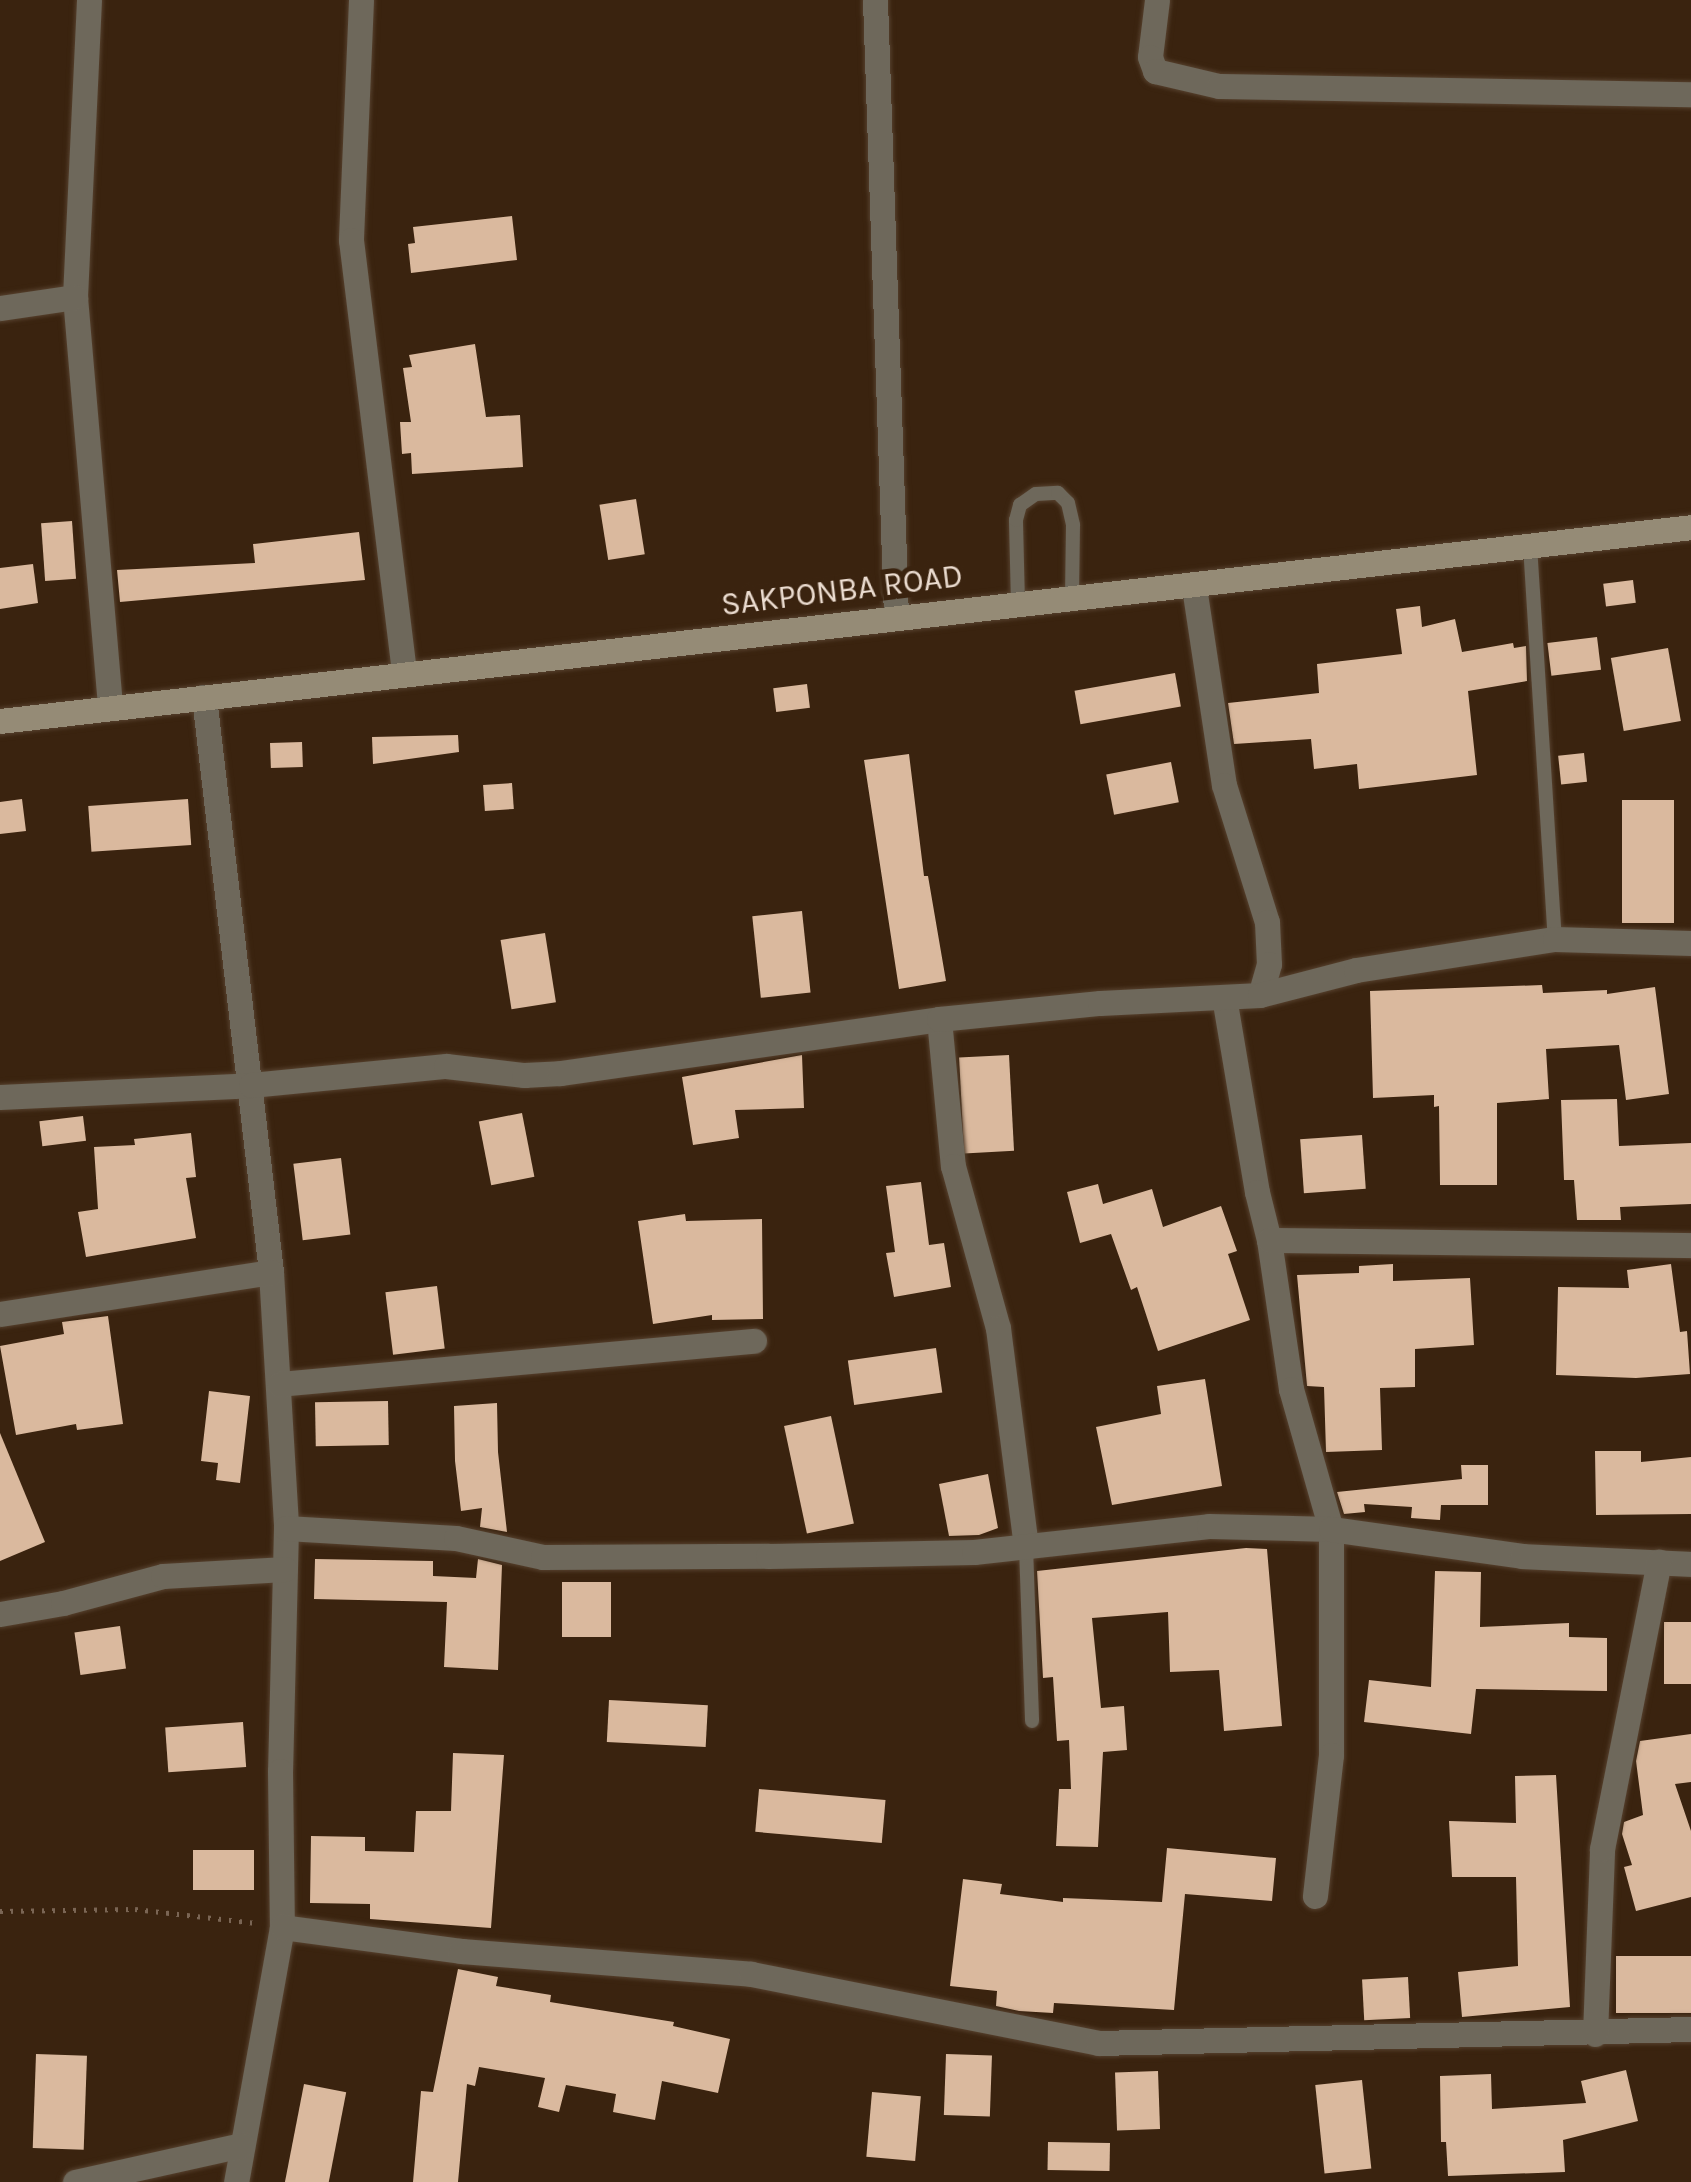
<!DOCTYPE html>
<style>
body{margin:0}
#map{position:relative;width:1691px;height:2182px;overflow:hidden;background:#3a230f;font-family:Karla,sans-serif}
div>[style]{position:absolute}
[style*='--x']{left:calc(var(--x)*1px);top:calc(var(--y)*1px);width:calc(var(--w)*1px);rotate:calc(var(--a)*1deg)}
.building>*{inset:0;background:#dab99e;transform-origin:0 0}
.path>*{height:5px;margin-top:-2.5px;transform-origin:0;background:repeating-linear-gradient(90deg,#7a6554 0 2.5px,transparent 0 10.5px)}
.roads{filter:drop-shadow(0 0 2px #56412e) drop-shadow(0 0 2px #56412e)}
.lane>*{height:14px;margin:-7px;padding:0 7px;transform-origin:7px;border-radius:7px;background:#6e685b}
.street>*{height:25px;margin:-12.5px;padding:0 12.5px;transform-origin:12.5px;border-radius:12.5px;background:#6e685b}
.secondary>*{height:25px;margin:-12.5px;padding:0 12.5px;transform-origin:12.5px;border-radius:12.5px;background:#958b76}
span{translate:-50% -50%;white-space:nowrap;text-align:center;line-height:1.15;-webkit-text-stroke:10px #3a230f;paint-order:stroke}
.street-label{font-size:32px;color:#ebdcd0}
</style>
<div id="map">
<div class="building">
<i style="clip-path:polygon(512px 216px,517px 260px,411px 273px,408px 244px,415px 243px,413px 227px)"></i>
<i style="clip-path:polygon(475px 344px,486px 417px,520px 415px,523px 467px,412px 474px,411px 453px,402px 454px,400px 422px,411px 422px,403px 368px,412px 367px,409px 355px)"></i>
<i style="left:636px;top:499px;width:56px;height:37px;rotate:81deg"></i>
<i style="left:72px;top:521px;width:58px;height:31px;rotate:86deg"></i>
<i style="clip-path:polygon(359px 532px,365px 580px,120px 602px,117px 570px,255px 563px,253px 544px)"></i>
<i style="clip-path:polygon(33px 564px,38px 603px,0 609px,0 568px)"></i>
<i style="left:1633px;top:580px;width:23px;height:30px;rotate:83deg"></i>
<i style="clip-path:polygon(1420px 606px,1422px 627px,1455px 619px,1462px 652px,1513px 643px,1514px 648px,1526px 646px,1527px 681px,1468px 691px,1477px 775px,1359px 789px,1357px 764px,1314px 769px,1311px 739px,1234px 744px,1228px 703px,1319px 693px,1317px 664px,1402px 654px,1396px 609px)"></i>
<i style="left:1597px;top:637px;width:33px;height:50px;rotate:83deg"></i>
<i style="left:1668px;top:648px;width:74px;height:58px;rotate:80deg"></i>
<i style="left:1175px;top:673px;width:34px;height:102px;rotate:80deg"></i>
<i style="left:807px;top:684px;width:24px;height:34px;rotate:83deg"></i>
<i style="clip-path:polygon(458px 735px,459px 752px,373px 764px,372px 737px)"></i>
<i style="left:302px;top:742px;width:25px;height:32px;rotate:88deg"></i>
<i style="left:1584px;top:753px;width:29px;height:26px;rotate:84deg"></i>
<i style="clip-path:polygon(909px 754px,924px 876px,928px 876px,946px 981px,899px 989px,864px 760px)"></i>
<i style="left:1171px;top:762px;width:41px;height:66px;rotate:79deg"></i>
<i style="left:512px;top:783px;width:26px;height:29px;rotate:86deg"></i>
<i style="clip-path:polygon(22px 799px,26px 831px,0 834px,0 802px)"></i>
<i style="left:188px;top:799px;width:46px;height:100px;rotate:86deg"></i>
<i style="left:1622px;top:800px;width:52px;height:123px"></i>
<i style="left:802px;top:911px;width:82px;height:50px;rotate:84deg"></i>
<i style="left:545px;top:933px;width:70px;height:45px;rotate:81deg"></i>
<i style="clip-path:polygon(1542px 985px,1543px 993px,1607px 990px,1607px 994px,1655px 987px,1669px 1094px,1626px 1100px,1619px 1045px,1546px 1049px,1549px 1099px,1497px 1103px,1497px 1185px,1440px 1185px,1439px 1106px,1434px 1107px,1434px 1095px,1373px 1098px,1370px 991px)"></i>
<i style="clip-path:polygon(802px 1055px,804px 1108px,735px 1110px,739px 1138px,693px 1145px,682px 1077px)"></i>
<i style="left:1009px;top:1055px;width:96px;height:50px;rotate:87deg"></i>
<i style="clip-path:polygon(1617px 1099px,1619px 1146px,1691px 1143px,1691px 1204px,1620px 1207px,1621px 1220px,1577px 1220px,1574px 1180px,1564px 1180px,1561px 1100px)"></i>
<i style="left:522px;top:1113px;width:65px;height:44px;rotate:79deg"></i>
<i style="left:83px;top:1116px;width:25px;height:44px;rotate:83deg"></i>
<i style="clip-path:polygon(191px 1133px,196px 1177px,186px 1178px,196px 1238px,86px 1257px,78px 1212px,98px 1209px,94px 1147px,135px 1145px,134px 1139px)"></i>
<i style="left:1362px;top:1135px;width:54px;height:62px;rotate:86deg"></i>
<i style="left:341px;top:1158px;width:77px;height:48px;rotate:83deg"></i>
<i style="clip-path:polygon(921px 1182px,929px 1245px,944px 1243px,951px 1287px,894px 1297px,886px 1253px,895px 1252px,886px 1186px)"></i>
<i style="clip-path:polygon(1098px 1184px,1103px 1204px,1152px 1189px,1163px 1227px,1221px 1206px,1237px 1251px,1228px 1254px,1250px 1320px,1158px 1351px,1137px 1287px,1131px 1290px,1111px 1234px,1080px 1243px,1067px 1192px)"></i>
<i style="clip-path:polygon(685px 1214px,686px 1221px,762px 1219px,763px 1319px,712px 1320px,712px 1315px,653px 1324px,638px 1221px)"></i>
<i style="clip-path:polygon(1393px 1264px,1393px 1281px,1470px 1278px,1474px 1345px,1415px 1349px,1415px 1387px,1380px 1388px,1382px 1450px,1326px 1452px,1324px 1387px,1307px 1386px,1297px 1275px,1359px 1273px,1359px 1266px)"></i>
<i style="clip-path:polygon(1671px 1264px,1680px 1332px,1687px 1331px,1690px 1374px,1636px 1378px,1556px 1375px,1558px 1287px,1629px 1288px,1627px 1270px)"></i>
<i style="left:437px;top:1286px;width:63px;height:52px;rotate:83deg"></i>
<i style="clip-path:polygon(108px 1316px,123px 1424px,77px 1430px,76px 1424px,16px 1435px,0 1346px,64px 1334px,62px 1322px)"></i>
<i style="left:936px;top:1348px;width:45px;height:89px;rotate:82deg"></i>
<i style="clip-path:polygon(1205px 1379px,1222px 1486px,1112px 1505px,1096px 1427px,1161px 1414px,1157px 1386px)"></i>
<i style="clip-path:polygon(209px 1391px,250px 1396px,240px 1483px,216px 1480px,218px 1463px,201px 1461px)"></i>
<i style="left:388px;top:1401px;width:44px;height:73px;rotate:89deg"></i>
<i style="clip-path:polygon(497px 1403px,498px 1452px,507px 1532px,480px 1527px,482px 1508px,461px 1511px,455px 1461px,454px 1406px)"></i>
<i style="left:831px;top:1416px;width:110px;height:48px;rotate:78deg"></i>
<i style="clip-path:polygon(0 1433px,45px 1542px,0 1561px)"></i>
<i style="clip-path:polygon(1595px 1451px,1641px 1451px,1641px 1462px,1691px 1457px,1691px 1514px,1596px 1515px)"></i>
<i style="clip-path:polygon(1461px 1465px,1488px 1465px,1488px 1505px,1441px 1505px,1440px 1520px,1411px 1518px,1412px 1507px,1364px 1504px,1365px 1512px,1344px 1514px,1337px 1492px,1462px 1479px)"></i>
<i style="clip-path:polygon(988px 1474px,998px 1528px,979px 1535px,949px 1536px,939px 1484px)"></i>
<i style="clip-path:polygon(1246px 1548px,1267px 1549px,1282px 1726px,1224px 1731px,1219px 1670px,1170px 1672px,1168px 1612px,1092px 1618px,1101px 1708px,1124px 1706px,1127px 1750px,1103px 1752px,1098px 1847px,1056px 1846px,1059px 1789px,1071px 1789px,1069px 1740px,1057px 1741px,1053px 1677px,1043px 1678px,1037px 1571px)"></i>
<i style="clip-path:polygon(315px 1559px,433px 1561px,433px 1576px,476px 1578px,478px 1559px,502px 1565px,498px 1670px,444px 1667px,447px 1602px,314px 1599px)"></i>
<i style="clip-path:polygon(1435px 1571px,1481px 1572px,1480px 1627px,1569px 1623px,1569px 1637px,1607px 1638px,1607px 1691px,1476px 1689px,1471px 1734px,1364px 1722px,1369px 1680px,1431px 1687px)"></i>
<i style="left:562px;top:1582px;width:49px;height:55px"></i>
<i style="left:1691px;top:1622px;width:62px;height:27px;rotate:90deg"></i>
<i style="left:120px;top:1626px;width:43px;height:46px;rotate:82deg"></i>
<i style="left:609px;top:1700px;width:99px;height:42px;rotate:3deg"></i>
<i style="left:243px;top:1722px;width:45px;height:78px;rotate:86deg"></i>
<i style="clip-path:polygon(1691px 1734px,1691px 1782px,1675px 1784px,1691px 1831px,1691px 1897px,1636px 1911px,1624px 1867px,1632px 1865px,1622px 1834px,1624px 1822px,1643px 1815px,1636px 1761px,1640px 1741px)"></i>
<i style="clip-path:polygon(453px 1753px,504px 1755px,491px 1928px,370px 1919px,370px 1904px,310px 1903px,311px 1836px,365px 1837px,365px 1851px,414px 1852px,416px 1811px,451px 1811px)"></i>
<i style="clip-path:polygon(1556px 1775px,1570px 2007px,1462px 2017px,1458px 1972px,1518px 1966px,1516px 1877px,1452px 1877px,1449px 1821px,1516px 1823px,1515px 1776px)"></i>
<i style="left:759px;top:1789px;width:127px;height:43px;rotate:5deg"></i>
<i style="clip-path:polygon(1167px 1848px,1276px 1858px,1272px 1901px,1185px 1894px,1174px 2010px,1054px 2003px,1053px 2013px,1019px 2011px,996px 2006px,997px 1991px,950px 1986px,963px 1879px,1002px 1884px,1000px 1894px,1063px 1902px,1063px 1898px,1162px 1902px)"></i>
<i style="left:254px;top:1850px;width:40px;height:61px;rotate:90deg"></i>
<i style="left:1691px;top:1956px;width:57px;height:75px;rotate:90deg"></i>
<i style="clip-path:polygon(458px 1969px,498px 1977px,496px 1986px,551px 1995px,550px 2002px,674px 2022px,673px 2026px,730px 2039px,718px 2093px,662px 2081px,655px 2120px,613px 2112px,616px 2094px,566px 2085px,559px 2112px,538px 2107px,545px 2078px,479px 2067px,475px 2086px,467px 2084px,458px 2182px,413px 2182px,421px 2091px,433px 2092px)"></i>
<i style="left:1408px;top:1977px;width:41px;height:46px;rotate:87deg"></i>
<i style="left:36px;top:2054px;width:51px;height:94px;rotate:2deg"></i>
<i style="left:946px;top:2054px;width:46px;height:61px;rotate:2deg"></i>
<i style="clip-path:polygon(1626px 2070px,1638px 2121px,1563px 2140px,1565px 2172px,1448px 2176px,1446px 2142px,1441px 2142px,1440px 2076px,1491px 2074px,1492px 2109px,1586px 2103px,1581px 2081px)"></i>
<i style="left:1158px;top:2071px;width:58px;height:43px;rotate:88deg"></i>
<i style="left:1362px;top:2080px;width:89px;height:47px;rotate:84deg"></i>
<i style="left:304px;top:2084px;width:43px;height:100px;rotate:11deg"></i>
<i style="left:872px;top:2092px;width:49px;height:65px;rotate:5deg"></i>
<i style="left:1048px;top:2142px;width:62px;height:28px;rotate:1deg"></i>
</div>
<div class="path">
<i style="--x:0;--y:1911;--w:135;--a:-0.8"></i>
<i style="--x:135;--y:1909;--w:122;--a:6.6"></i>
</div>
<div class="roads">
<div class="lane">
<i style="--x:1530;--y:545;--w:395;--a:86.4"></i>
<i style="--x:1018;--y:604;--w:84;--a:-91.4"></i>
<i style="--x:1016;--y:520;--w:16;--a:-75"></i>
<i style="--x:1020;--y:505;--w:19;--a:-35"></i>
<i style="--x:1036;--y:494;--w:22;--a:-3"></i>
<i style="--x:1058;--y:493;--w:14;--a:45"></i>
<i style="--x:1068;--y:503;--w:23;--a:77"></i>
<i style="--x:1073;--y:525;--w:72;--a:90.8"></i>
<i style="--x:1026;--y:1547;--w:174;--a:88"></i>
</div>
<div class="street">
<i style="--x:89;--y:0;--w:297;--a:92.7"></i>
<i style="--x:75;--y:297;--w:412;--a:85.1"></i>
<i style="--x:361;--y:0;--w:240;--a:92.4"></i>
<i style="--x:351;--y:240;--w:437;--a:83"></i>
<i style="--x:875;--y:0;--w:618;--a:88.05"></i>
<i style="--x:1157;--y:0;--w:57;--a:97"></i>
<i style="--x:1150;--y:57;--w:15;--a:70"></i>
<i style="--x:1155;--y:71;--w:66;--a:13.2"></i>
<i style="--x:1219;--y:86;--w:472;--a:1"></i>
<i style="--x:0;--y:308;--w:76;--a:-8.3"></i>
<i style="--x:1194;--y:587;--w:200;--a:81.4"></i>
<i style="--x:1224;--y:785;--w:144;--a:72.6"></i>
<i style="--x:1267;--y:922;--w:42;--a:87.3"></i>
<i style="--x:1269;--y:964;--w:32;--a:106"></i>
<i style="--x:204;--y:697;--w:579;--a:83.35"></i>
<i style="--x:271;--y:1272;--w:256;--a:86.6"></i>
<i style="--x:286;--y:1528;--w:243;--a:91.4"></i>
<i style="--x:280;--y:1771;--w:156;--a:89.3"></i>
<i style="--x:282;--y:1927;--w:259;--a:100.2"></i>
<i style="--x:1224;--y:997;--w:198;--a:80.4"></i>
<i style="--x:1257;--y:1192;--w:49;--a:76"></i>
<i style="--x:1269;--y:1240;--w:151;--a:81.6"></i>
<i style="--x:1291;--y:1389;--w:146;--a:74.1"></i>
<i style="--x:1331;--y:1529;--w:226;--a:90"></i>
<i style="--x:1331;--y:1755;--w:142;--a:96.5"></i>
<i style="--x:939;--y:1019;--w:148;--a:84.6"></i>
<i style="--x:953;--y:1166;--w:168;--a:74.5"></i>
<i style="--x:998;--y:1328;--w:221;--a:82.7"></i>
<i style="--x:0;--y:1097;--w:251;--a:-2.7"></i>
<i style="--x:251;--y:1085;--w:196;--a:-5.6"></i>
<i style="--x:446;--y:1066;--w:79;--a:6.6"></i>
<i style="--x:524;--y:1075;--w:36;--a:-3"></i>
<i style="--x:560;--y:1073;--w:383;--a:-8.1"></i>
<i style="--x:939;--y:1019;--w:162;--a:-5.7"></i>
<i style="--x:1100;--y:1003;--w:160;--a:-2.9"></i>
<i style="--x:1260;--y:995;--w:99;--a:-14.6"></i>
<i style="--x:1356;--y:970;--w:201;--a:-8.9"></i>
<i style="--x:1555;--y:939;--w:136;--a:1.7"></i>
<i style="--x:1269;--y:1240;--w:422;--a:0.7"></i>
<i style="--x:0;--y:1314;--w:274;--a:-8.8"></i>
<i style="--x:279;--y:1384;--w:477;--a:-5.2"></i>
<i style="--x:286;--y:1528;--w:170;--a:3.4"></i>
<i style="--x:456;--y:1538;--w:89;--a:12.3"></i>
<i style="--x:543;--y:1557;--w:225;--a:-0.3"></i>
<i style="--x:768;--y:1556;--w:206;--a:-1.1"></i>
<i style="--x:974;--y:1552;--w:236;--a:-6.3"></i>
<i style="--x:1209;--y:1526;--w:122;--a:1.4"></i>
<i style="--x:1331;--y:1529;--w:193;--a:8"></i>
<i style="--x:1522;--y:1556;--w:169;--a:2.7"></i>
<i style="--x:0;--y:1614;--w:64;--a:-9.9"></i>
<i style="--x:63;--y:1603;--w:104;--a:-15.1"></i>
<i style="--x:163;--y:1576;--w:122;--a:-3.3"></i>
<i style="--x:282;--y:1927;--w:181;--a:7.6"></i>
<i style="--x:461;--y:1951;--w:291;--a:4.5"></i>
<i style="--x:751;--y:1974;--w:354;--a:11.2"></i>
<i style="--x:1098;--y:2043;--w:593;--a:-1.35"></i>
<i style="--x:1595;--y:2034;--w:185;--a:-87.8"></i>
<i style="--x:1602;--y:1849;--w:293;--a:-78.8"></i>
<i style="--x:75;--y:2182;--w:171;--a:-12.5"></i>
</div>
<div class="secondary">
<i style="--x:0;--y:721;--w:1702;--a:-6.54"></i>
</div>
</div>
<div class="street-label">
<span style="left:842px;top:591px;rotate:-7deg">SAKPONBA ROAD</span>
</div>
</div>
